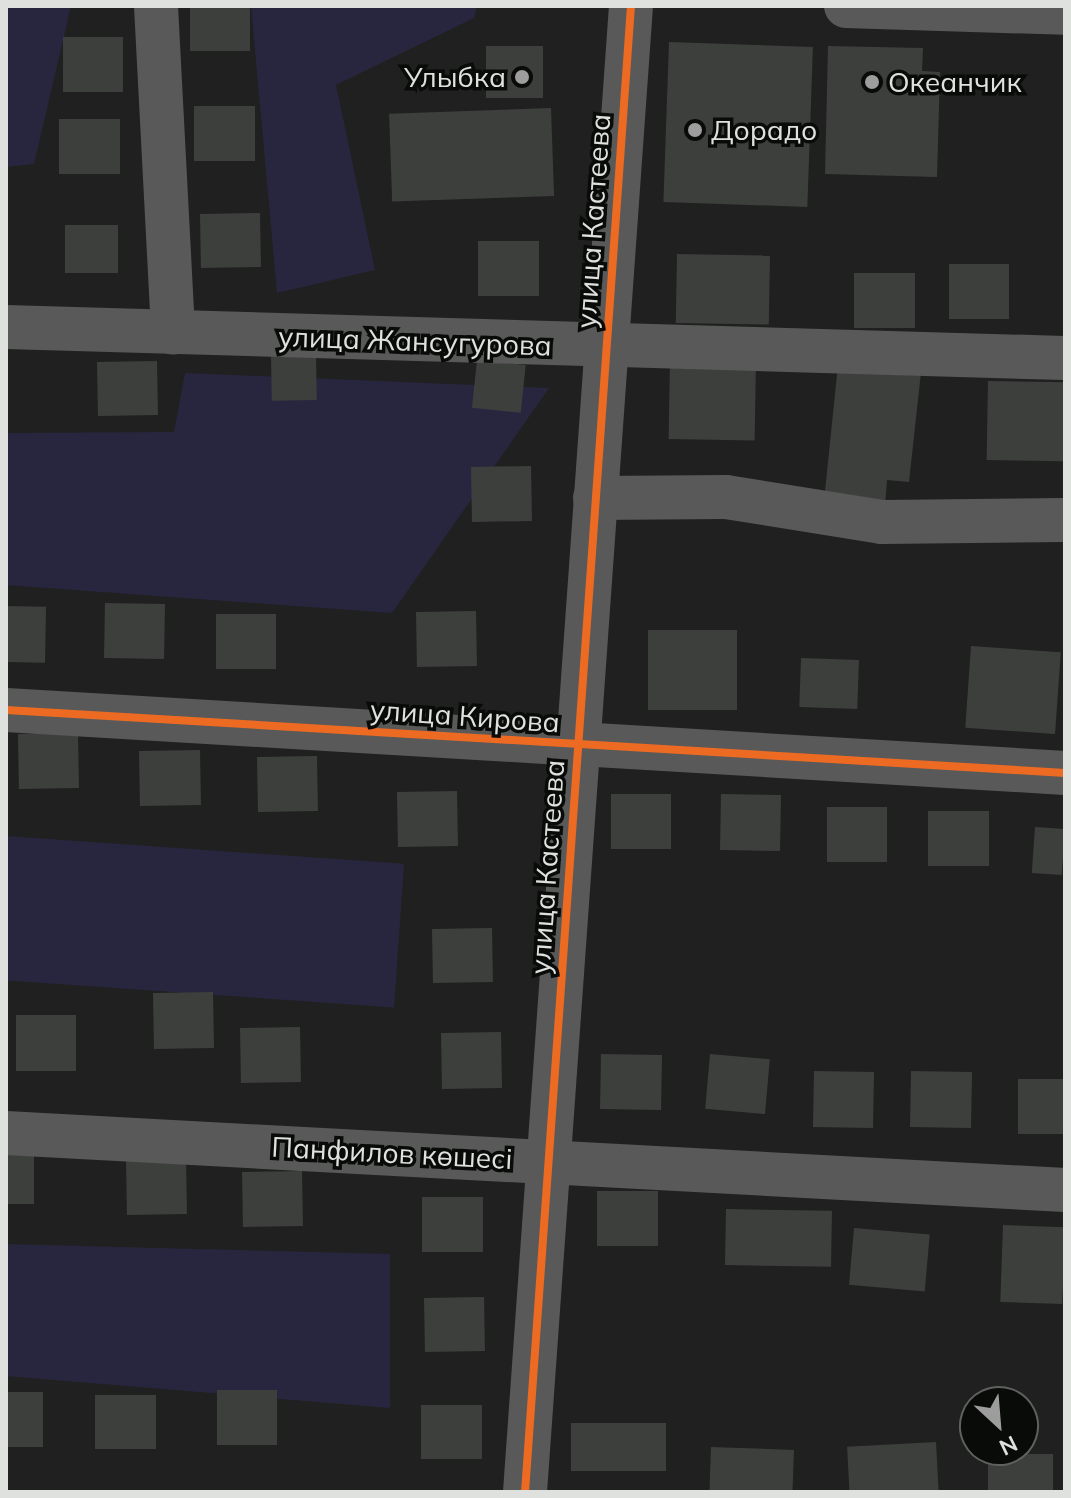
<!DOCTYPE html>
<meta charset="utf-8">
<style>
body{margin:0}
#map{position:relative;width:1071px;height:1498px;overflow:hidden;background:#1f201f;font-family:Mulish,sans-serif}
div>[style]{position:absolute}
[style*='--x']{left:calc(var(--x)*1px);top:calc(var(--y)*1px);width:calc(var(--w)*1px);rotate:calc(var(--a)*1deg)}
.green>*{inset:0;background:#28263e;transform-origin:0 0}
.building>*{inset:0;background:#3d3f3d;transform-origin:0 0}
.minor>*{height:44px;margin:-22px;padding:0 22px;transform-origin:22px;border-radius:22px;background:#585958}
.cycleway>*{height:8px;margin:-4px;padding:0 4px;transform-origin:4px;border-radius:4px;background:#ed6a23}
.dots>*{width:22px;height:22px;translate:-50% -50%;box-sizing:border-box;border:4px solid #090b09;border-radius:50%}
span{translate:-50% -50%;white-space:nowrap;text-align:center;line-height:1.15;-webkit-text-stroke:7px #090b09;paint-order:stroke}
.poi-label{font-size:28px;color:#dfe1df}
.right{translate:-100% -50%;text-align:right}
.left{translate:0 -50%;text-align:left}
.street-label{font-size:28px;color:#dfe1df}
.frame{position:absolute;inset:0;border:8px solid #dfe1df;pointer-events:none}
.north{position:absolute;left:959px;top:1386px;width:80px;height:80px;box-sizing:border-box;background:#090b09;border:2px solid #5f615f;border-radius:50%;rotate:154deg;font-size:22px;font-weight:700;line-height:32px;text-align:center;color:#dfe1df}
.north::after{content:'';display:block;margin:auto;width:28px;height:36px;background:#9c9d9c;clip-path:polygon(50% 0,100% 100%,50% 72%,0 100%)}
</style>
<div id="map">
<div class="green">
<i style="clip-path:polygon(6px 6px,71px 6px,34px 164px,6px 167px)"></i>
<i style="clip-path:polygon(251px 6px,477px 6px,474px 18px,336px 85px,375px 270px,277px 293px)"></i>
<i style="clip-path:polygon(185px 373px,549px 388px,392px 613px,6px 585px,6px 433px,174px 432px)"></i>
<i style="left:6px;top:836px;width:399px;height:144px;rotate:4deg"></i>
<i style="clip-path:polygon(6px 1244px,390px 1254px,390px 1408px,6px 1376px)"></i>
</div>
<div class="building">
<i style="left:190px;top:6px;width:60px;height:45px"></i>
<i style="left:63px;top:37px;width:60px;height:55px"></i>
<i style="left:669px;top:42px;width:144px;height:160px;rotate:2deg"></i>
<i style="left:486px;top:46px;width:57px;height:52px"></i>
<i style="clip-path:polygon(828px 46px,923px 48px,922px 71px,940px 72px,937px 177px,825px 174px)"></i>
<i style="left:194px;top:106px;width:61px;height:55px"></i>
<i style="left:551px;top:108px;width:88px;height:162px;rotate:88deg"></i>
<i style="left:120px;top:119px;width:55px;height:61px;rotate:90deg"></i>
<i style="left:260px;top:213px;width:54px;height:60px;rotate:89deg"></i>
<i style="left:65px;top:225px;width:53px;height:48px"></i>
<i style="left:478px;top:241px;width:61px;height:55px"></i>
<i style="left:677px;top:254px;width:93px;height:69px;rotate:1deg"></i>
<i style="left:949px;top:264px;width:60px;height:55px"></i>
<i style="left:854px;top:273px;width:61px;height:55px"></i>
<i style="clip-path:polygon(839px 355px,922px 363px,909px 482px,887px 480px,885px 507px,824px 501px)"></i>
<i style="left:316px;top:356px;width:44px;height:45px;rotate:89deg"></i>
<i style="left:477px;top:360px;width:49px;height:48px;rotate:6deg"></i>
<i style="left:670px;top:360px;width:86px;height:79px;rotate:1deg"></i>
<i style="left:157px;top:361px;width:54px;height:60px;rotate:89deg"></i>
<i style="left:988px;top:381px;width:77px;height:79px;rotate:1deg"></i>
<i style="left:531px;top:466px;width:55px;height:60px;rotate:89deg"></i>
<i style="left:105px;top:603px;width:60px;height:55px;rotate:1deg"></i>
<i style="left:6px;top:606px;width:40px;height:56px;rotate:1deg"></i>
<i style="left:476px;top:611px;width:55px;height:60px;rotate:89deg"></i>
<i style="left:216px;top:614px;width:60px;height:55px"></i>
<i style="left:648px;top:630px;width:89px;height:80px"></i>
<i style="left:971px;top:646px;width:90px;height:82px;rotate:4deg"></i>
<i style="left:801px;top:658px;width:58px;height:49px;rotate:2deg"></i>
<i style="left:78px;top:733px;width:55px;height:60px;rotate:89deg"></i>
<i style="left:200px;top:750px;width:55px;height:61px;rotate:89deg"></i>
<i style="left:317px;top:756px;width:55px;height:60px;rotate:89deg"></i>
<i style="left:457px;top:791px;width:55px;height:60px;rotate:89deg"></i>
<i style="left:611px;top:794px;width:60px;height:55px"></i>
<i style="left:721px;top:794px;width:60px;height:56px;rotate:1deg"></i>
<i style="left:827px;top:807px;width:60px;height:55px"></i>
<i style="left:928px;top:811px;width:61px;height:55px"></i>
<i style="left:1035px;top:827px;width:30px;height:46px;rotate:4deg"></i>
<i style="left:492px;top:928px;width:54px;height:60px;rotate:89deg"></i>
<i style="left:213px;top:992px;width:56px;height:60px;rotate:89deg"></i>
<i style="left:16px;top:1015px;width:60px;height:56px"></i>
<i style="left:300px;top:1027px;width:55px;height:60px;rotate:89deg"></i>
<i style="left:501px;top:1032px;width:56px;height:60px;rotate:89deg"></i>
<i style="left:601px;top:1054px;width:61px;height:55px;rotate:1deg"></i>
<i style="left:710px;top:1054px;width:60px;height:55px;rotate:5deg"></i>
<i style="left:814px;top:1071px;width:60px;height:56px;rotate:1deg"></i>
<i style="left:911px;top:1071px;width:61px;height:56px;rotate:1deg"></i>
<i style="left:1018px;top:1079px;width:47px;height:55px"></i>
<i style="left:6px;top:1149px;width:28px;height:55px"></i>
<i style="left:186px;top:1159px;width:55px;height:60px;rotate:89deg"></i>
<i style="left:302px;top:1171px;width:55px;height:60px;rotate:89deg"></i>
<i style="left:597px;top:1191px;width:61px;height:55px"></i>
<i style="left:483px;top:1197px;width:55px;height:61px;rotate:90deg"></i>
<i style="left:726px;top:1209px;width:106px;height:56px;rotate:1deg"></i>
<i style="left:1003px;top:1225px;width:62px;height:77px;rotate:2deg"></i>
<i style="left:854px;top:1228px;width:76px;height:57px;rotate:5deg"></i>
<i style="left:484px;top:1297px;width:54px;height:60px;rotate:89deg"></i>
<i style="left:217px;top:1390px;width:60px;height:55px"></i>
<i style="left:6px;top:1392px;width:37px;height:55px"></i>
<i style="left:156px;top:1395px;width:54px;height:61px;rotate:90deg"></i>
<i style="left:482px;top:1405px;width:54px;height:61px;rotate:90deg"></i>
<i style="left:571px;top:1423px;width:95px;height:48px"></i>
<i style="left:936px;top:1442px;width:50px;height:89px;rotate:87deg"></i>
<i style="left:711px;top:1447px;width:83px;height:45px;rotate:2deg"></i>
<i style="left:988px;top:1454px;width:65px;height:38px"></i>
</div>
<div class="minor">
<i style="--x:156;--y:6;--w:327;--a:87"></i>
<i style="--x:846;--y:6;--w:219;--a:1.8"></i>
<i style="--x:6;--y:327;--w:1059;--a:1.68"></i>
<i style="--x:595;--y:498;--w:131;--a:-0.4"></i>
<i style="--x:726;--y:497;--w:158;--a:9.1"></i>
<i style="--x:882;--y:522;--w:183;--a:-0.6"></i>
<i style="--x:6;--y:710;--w:1061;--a:3.4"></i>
<i style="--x:6;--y:1133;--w:1061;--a:3.08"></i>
<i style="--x:525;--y:1492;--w:1490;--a:-85.92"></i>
</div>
<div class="cycleway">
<i style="--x:6;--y:710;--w:1061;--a:3.4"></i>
<i style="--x:525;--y:1492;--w:1490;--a:-85.92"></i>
</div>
<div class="dots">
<i style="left:522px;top:77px;background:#9c9d9c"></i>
<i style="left:872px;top:82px;background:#9c9d9c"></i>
<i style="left:695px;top:130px;background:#9c9d9c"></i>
</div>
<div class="poi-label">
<span class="right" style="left:506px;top:77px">Улыбка</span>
<span class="left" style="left:888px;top:82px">Океанчик</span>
<span class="left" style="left:711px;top:130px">Дорадо</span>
</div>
<div class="street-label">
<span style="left:593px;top:221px;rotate:-86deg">улица Кастеева</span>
<span style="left:415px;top:341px;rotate:2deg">улица Жансугурова</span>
<span style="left:465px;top:716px;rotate:4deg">улица Кирова</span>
<span style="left:547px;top:867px;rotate:-86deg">улица Кастеева</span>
<span style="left:392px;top:1153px;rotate:3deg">Панфилов көшесі</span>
</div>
<div class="frame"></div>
<div class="north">N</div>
</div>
